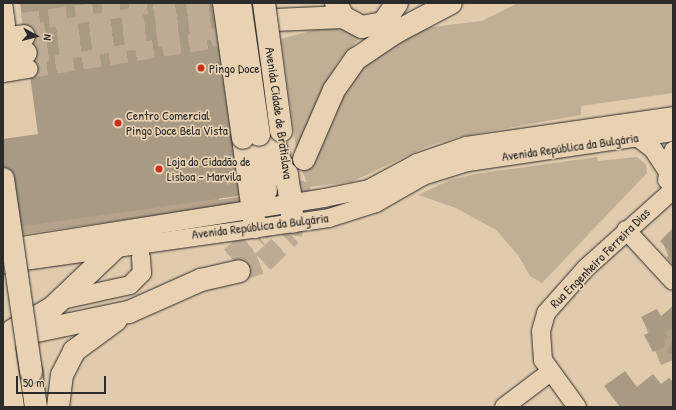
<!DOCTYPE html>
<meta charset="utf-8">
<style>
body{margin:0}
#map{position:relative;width:676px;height:410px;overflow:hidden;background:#e1cbad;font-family:"Patrick Hand",sans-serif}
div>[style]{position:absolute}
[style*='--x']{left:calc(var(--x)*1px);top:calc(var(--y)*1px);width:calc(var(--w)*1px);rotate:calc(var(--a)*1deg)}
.green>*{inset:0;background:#c0ae95}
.shadow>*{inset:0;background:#0003}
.building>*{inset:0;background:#a99a84}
.minor-tunnel>*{height:18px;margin-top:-9px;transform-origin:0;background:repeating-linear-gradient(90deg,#bdab93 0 18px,transparent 0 27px)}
.highway-tunnel>*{height:22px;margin-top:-11px;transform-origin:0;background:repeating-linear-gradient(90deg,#bdab93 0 22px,transparent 0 33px)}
.roads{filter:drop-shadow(0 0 1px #2b2b2b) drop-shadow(0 0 1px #2b2b2b)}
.minor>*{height:18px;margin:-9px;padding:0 9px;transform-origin:9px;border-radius:9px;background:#e9d2b2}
.major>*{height:22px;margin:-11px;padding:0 11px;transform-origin:11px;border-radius:11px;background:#e9d2b2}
.highway>*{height:22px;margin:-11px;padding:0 11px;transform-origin:11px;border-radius:11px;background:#e9d2b2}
.bridges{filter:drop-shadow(0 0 1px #2b2b2b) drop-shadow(0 0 1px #2b2b2b)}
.major-bridge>*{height:22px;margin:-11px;padding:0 11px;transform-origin:11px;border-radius:11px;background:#e9d2b2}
.highway-bridge>*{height:22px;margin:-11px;padding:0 11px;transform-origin:11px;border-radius:11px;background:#e9d2b2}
.dots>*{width:11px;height:11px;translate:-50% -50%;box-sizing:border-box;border:2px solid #e9d2b2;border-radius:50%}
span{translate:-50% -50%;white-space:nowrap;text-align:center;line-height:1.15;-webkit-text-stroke:3.5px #e9d2b2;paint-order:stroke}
.poi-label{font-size:13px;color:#2b2b2b}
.left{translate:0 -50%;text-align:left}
.street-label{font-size:13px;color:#2b2b2b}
.frame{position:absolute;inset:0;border:4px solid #2b2b2b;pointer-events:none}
.north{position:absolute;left:16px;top:16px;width:40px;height:40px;-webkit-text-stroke:3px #e9d2b2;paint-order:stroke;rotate:97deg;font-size:11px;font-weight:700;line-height:16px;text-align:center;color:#2b2b2b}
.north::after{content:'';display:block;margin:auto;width:14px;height:18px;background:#2b2b2b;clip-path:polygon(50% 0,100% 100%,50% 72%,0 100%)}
.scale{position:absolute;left:16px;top:376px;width:90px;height:18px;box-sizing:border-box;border:2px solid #2b2b2b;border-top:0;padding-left:5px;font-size:12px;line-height:14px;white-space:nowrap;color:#2b2b2b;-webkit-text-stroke:3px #e9d2b2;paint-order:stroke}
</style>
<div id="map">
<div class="green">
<i style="clip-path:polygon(518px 3px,673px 3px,673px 93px,581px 106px,581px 115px,458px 137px,426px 147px,351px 182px,309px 187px,298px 162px,281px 39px,321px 28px,341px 29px,360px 38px,340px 59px,324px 87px,310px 118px,299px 157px,357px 68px,390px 42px,432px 27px,482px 21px)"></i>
<i style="clip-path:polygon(597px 157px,598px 161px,637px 157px,646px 165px,647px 173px,542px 283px,530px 276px,518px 255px,496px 230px,456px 208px,418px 195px,450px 180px,475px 174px)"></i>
</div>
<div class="shadow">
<i style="clip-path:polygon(evenodd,21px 3px,214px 3px,248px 215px,216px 207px,3px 237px,3px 140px,39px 135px,21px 3px,242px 194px,243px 196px,219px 200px,219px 198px,242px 194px)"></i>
<i style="clip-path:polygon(673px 230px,673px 267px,662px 241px)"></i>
<i style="clip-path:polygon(673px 308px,673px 360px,661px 365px,642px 318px,661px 317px)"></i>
</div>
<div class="building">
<i style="clip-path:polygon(20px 3px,211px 3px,238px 196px,3px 229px,3px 139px,38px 134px)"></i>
<i style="clip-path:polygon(673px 228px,673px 264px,667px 258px,670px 251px,660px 241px)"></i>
<i style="clip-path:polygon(673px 306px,673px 328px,665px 332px,668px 338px,664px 340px,665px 346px,653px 352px,644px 335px,651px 332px,641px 317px,657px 309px,661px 316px)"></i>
<i style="clip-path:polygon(673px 336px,673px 354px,668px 353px)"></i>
<i style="clip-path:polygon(625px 371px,637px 387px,653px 374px,661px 384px,669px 378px,673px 382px,673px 407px,620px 407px,604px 386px)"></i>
</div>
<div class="minor-tunnel">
<i style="--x:22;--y:22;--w:141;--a:-7.7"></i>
<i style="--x:29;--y:69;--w:183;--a:-9.1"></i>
<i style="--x:210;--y:40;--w:31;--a:-29"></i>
</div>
<div class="highway-tunnel">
<i style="--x:24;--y:36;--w:213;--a:-8.9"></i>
<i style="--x:26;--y:53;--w:251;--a:-7.5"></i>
<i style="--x:231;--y:258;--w:35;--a:-40"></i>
<i style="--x:258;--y:235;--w:24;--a:-71"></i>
<i style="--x:239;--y:271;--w:26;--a:-21"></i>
<i style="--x:263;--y:262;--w:39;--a:-44"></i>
<i style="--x:291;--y:235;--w:77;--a:-80.3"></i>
</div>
<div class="roads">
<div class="minor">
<i style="--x:3;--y:3;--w:22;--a:82"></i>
<i style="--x:3;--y:73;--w:26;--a:-9"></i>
<i style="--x:637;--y:137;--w:20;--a:37"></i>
<i style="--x:653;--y:149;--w:30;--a:57"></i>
<i style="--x:667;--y:180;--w:30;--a:-78"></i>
<i style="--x:626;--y:230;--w:69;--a:47.3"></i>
<i style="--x:3;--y:249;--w:325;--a:-9"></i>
<i style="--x:324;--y:198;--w:46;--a:-11.3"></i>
<i style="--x:369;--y:189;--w:55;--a:-28.4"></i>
<i style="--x:417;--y:163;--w:52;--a:-19.1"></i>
<i style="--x:466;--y:146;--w:209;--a:-8.2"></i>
<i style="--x:3;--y:264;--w:329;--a:-8"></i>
<i style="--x:329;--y:218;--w:49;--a:-17.7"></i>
<i style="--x:376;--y:203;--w:54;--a:-29.9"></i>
<i style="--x:423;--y:176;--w:47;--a:-17.3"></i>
<i style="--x:468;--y:162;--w:207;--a:-8.3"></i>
<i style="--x:62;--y:300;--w:70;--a:-12.4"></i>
<i style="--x:130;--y:285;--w:17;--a:-45"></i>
<i style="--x:142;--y:273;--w:16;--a:-94"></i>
<i style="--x:504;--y:407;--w:56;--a:-37.1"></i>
<i style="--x:577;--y:407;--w:58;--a:-125.9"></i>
<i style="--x:543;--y:360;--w:29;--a:-94"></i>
<i style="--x:541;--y:331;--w:19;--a:-74"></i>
<i style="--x:546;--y:313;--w:60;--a:-48.4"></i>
<i style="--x:586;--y:268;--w:117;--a:-41.9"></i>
</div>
<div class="major">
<i style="--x:243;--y:138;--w:90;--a:82.3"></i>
<i style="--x:287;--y:174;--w:48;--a:82.9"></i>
</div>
<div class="highway">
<i style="--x:336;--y:3;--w:16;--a:63"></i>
<i style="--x:343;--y:17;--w:21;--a:28"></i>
<i style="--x:362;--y:27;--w:21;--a:-11"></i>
<i style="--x:383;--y:23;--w:24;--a:-55"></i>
<i style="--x:275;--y:20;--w:68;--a:-2.5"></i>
<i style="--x:3;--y:39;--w:21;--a:-8"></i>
<i style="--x:3;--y:57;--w:23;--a:-10"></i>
<i style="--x:270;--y:130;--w:65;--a:72.1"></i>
<i style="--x:259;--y:135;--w:56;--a:82.9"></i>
<i style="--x:304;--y:159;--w:75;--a:-66.5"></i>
<i style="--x:334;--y:90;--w:38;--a:-55"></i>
<i style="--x:356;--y:59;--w:48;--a:-34"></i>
<i style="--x:396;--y:32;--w:62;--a:-27.8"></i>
<i style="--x:13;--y:330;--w:45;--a:-29.4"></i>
<i style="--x:52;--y:308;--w:87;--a:-43.6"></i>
<i style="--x:3;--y:338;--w:129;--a:-11.7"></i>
<i style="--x:129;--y:312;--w:79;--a:-24"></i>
<i style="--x:201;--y:280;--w:39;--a:-13"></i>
<i style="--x:3;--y:340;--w:68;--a:81.5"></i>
<i style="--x:31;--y:372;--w:35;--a:82"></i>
<i style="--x:58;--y:407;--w:32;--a:-83"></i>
<i style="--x:62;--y:375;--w:27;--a:-63"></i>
<i style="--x:74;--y:351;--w:52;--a:-36.4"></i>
</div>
</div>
<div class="bridges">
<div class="major-bridge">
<i style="--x:224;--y:3;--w:136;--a:82"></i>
<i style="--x:264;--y:3;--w:129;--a:82.4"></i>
</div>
<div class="highway-bridge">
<i style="--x:240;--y:3;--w:133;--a:81.8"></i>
<i style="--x:3;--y:179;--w:195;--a:81.7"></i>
</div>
</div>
<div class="dots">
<i style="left:201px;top:68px;background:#c8321e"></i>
<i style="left:118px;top:123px;background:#c8321e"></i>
<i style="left:159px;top:169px;background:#c8321e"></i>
</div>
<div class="poi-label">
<span class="left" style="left:209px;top:68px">Pingo Doce</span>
<span class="left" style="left:126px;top:123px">Centro Comercial<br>Pingo Doce Bela Vista</span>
<span class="left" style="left:167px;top:169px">Loja do Cidadão de<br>Lisboa - Marvila</span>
</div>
<div class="street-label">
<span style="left:279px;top:113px;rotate:82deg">Avenida Cidade de Bratislava</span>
<span style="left:570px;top:147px;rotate:-8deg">Avenida República da Bulgária</span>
<span style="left:260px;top:226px;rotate:-7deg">Avenida República da Bulgária</span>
<span style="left:600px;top:258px;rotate:-45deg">Rua Engenheiro Ferreira Dias</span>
</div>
<div class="frame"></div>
<div class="north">N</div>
<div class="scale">50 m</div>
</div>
